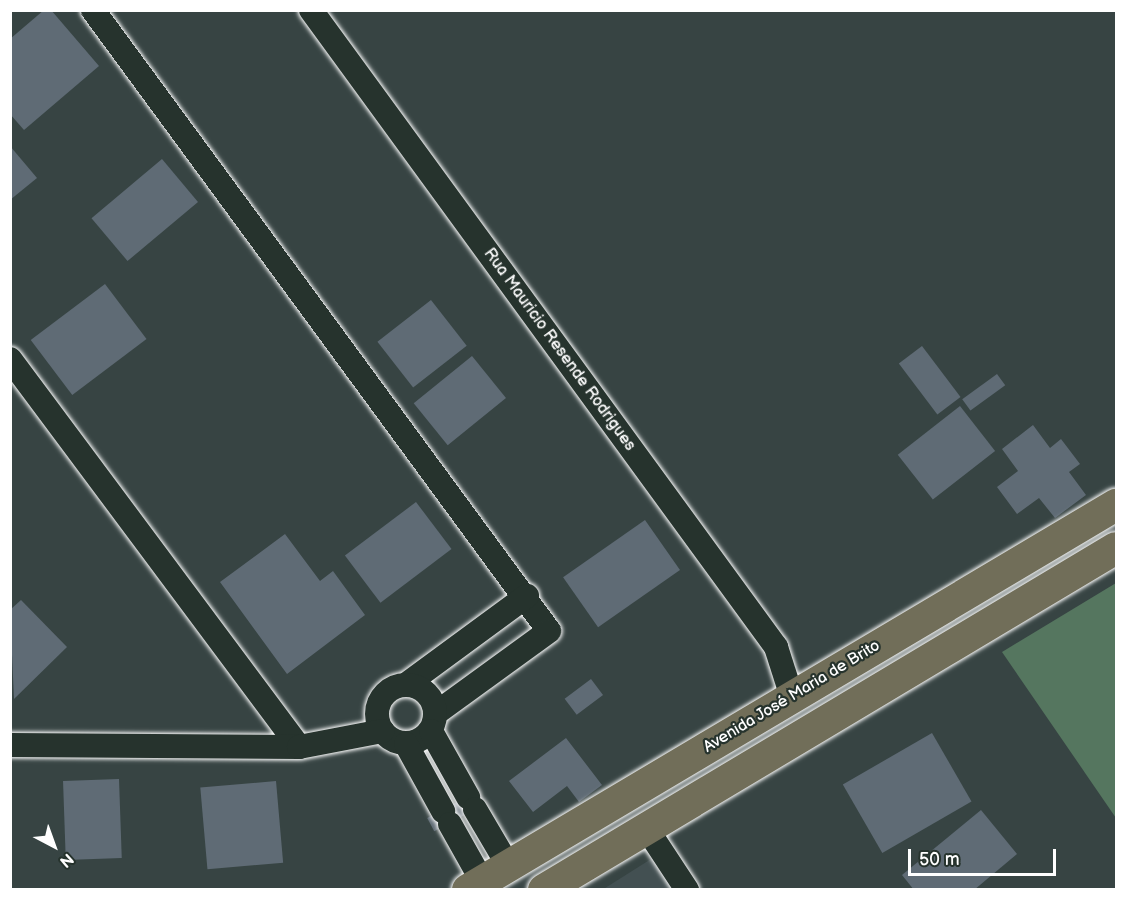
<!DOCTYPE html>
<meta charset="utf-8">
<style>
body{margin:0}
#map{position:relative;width:1127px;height:900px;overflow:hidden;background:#374443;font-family:"Balsamiq Sans",sans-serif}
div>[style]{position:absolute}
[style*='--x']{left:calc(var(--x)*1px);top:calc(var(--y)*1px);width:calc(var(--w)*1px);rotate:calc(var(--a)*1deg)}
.built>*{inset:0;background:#435052}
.green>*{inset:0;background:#55765f}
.building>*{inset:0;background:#5f6b75;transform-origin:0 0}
.roads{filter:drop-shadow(0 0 2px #fff) drop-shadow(0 0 2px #fff)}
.minor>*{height:24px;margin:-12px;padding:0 12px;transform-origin:12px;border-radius:12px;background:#26332d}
.minor>.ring{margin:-12px;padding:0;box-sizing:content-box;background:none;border:24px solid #26332d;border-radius:50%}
.major>*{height:32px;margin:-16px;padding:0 16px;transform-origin:16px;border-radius:16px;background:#716e59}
span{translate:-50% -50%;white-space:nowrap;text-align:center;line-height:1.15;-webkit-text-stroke:4.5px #26332d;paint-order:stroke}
.street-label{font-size:16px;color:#fff}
.frame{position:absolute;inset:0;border:12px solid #fff;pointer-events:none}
.north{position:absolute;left:24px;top:816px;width:60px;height:60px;-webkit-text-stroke:4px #26332d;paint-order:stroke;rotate:139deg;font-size:16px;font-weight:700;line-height:24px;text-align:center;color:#fff}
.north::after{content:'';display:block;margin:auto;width:21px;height:27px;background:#fff;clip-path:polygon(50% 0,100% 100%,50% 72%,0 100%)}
.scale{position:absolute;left:908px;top:849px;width:148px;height:27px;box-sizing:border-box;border:3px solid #fff;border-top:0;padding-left:8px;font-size:18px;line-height:21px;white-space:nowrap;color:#fff;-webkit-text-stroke:4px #26332d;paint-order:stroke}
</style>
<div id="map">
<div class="built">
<i style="clip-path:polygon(659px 854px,683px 890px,602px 890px)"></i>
</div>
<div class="green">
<i style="clip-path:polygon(1116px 583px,1116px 818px,1002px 652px)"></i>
</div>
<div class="building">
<i style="clip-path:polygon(44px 10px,51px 10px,99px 66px,24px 130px,10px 114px,10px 39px)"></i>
<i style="clip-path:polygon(10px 146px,37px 178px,10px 200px)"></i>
<i style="left:162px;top:159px;width:56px;height:92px;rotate:50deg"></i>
<i style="left:105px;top:284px;width:69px;height:93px;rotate:53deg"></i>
<i style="left:431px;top:300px;width:58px;height:68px;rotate:52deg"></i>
<i style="left:922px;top:346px;width:64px;height:29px;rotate:53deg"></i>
<i style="left:472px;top:356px;width:54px;height:75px;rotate:51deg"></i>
<i style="left:997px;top:374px;width:14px;height:43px;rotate:54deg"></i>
<i style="left:960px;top:406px;width:57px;height:79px;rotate:52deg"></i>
<i style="clip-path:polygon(1033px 425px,1050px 448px,1061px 439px,1080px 464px,1069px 472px,1086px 495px,1055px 518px,1039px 498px,1017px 514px,997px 487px,1018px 471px,1002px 449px)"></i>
<i style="left:416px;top:502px;width:59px;height:89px;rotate:53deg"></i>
<i style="left:645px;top:520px;width:61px;height:100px;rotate:55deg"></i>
<i style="clip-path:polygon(285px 534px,320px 581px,333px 571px,365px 615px,287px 674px,220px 582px)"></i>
<i style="clip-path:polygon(21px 600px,67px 647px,14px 699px,10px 610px)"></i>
<i style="left:591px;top:679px;width:20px;height:33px;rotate:53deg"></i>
<i style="left:932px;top:733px;width:79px;height:103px;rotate:60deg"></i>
<i style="clip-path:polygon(566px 738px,602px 785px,579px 802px,567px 786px,533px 812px,509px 781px)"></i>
<i style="left:119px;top:779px;width:79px;height:56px;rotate:88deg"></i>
<i style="left:276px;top:781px;width:82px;height:76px;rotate:85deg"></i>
<i style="left:474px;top:793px;width:15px;height:53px;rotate:62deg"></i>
<i style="clip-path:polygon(981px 810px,1017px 854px,974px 890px,914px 890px,902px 875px)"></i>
</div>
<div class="roads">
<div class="minor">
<i style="--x:93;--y:10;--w:770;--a:53.71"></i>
<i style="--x:549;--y:631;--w:140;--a:144"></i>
<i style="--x:311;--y:10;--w:789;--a:53.87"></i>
<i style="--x:776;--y:647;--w:52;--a:72.3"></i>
<i style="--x:10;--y:359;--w:484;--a:53.3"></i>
<i style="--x:407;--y:684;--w:149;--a:-36.3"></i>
<i class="ring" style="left:377px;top:685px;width:34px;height:34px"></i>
<i style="--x:431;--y:731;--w:76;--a:60.7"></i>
<i style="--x:406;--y:744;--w:77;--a:61.1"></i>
<i style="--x:10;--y:745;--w:289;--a:0.4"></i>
<i style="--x:299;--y:747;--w:85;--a:-10.9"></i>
<i style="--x:475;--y:809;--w:65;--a:59.5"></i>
<i style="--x:450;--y:824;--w:65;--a:60.7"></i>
<i style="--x:647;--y:829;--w:73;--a:56.7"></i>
</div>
<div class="major">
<i style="--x:468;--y:890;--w:754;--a:-30.72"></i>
<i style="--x:544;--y:890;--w:666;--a:-30.88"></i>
</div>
</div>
<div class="street-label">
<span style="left:559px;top:350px;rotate:54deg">Rua Mauricio Resende Rodrigues</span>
<span style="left:792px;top:697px;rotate:-31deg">Avenida José Maria de Brito</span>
</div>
<div class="frame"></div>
<div class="north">N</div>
<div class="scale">50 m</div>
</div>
